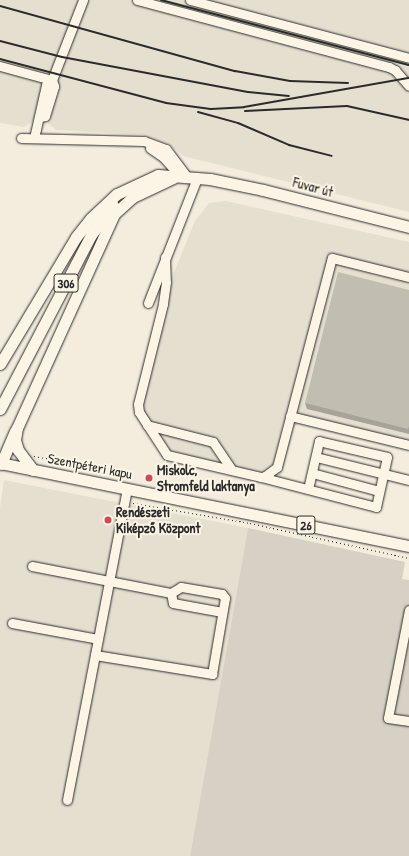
<!DOCTYPE html>
<meta charset="utf-8">
<style>
body{margin:0}
#map{position:relative;width:409px;height:856px;overflow:hidden;background:#f4edde;font-family:"Patrick Hand",sans-serif}
div>[style]{position:absolute}
[style*='--x']{left:calc(var(--x)*1px);top:calc(var(--y)*1px);width:calc(var(--w)*1px);rotate:calc(var(--a)*1deg)}
.built>*{inset:0;background:#e5dfd0}
.green>*{inset:0;background:#d6d1c4}
.path>*{height:1px;margin-top:-0.5px;transform-origin:0;background:repeating-linear-gradient(90deg,#2b2b2b 0 1px,transparent 0 4px)}
.roads{filter:drop-shadow(0 0 1px #2b2b2b) drop-shadow(0 0 1px #2b2b2b)}
.minor>*{height:9px;margin:-4.5px;padding:0 4.5px;transform-origin:4.5px;border-radius:4.5px;background:#fcf5e5}
.major>*{height:11px;margin:-5.5px;padding:0 5.5px;transform-origin:5.5px;border-radius:5.5px;background:#fcf5e5}
.rail>*{height:2px;margin:-1px;padding:0 1px;transform-origin:1px;border-radius:1px;background:#2b2b2b}
.wall>*{inset:0;background:#a7a398}
.building>*{inset:0;background:#c2bdb1}
.dots>*{width:11px;height:11px;translate:-50% -50%;box-sizing:border-box;border:2px solid #fcf5e5;border-radius:50%}
span{translate:-50% -50%;white-space:nowrap;text-align:center;line-height:1.15;-webkit-text-stroke:4px #fcf5e5;paint-order:stroke}
.shield-label span{padding:1px 3px;background:#fcf5e5;border:1px solid;border-radius:3px;-webkit-text-stroke-width:0}
.shield-label{font-size:13px;color:#2b2b2b;font-weight:700}
.street-label{font-size:14px;color:#2b2b2b}
.poi-label{font-size:14px;color:#2b2b2b;font-weight:700}
.left{translate:0 -50%;text-align:left}
</style>
<div id="map">
<div class="built">
<i style="clip-path:polygon(0 0,409px 0,409px 212px,183px 156px,170px 145px,142px 135px,56px 130px,47px 122px,49px 118px,36px 115px,34px 121px,24px 127px,0 123px)"></i>
<i style="clip-path:polygon(226px 201px,409px 242px,409px 450px,300px 423px,294px 427px,278px 487px,163px 458px,135px 408px,170px 282px,195px 221px,209px 203px)"></i>
<i style="clip-path:polygon(4px 480px,248px 528px,190px 856px,0 856px,0 508px)"></i>
</div>
<div class="green">
<i style="clip-path:polygon(248px 528px,405px 562px,402px 579px,409px 580px,409px 856px,190px 856px)"></i>
</div>
<div class="path">
<i style="--x:34;--y:456;--w:89;--a:10.3"></i>
<i style="--x:122;--y:472;--w:5;--a:101"></i>
<i style="--x:133;--y:503;--w:119;--a:9.7"></i>
<i style="--x:250;--y:523;--w:163;--a:12.4"></i>
</div>
<div class="roads">
<div class="minor">
<i style="--x:137;--y:0;--w:261;--a:14.9"></i>
<i style="--x:389;--y:67;--w:7;--a:27"></i>
<i style="--x:395;--y:70;--w:21;--a:49"></i>
<i style="--x:190;--y:0;--w:227;--a:14.8"></i>
<i style="--x:0;--y:66;--w:54;--a:15.1"></i>
<i style="--x:41;--y:117;--w:4;--a:-14"></i>
<i style="--x:45;--y:116;--w:31;--a:-73"></i>
<i style="--x:54;--y:86;--w:6;--a:-108"></i>
<i style="--x:21;--y:138;--w:123;--a:1.4"></i>
<i style="--x:144;--y:141;--w:23;--a:20"></i>
<i style="--x:166;--y:149;--w:36;--a:53"></i>
<i style="--x:34;--y:138;--w:54;--a:-77.2"></i>
<i style="--x:46;--y:85;--w:8;--a:-40"></i>
<i style="--x:52;--y:80;--w:86;--a:-68.8"></i>
<i style="--x:150;--y:148;--w:16;--a:35"></i>
<i style="--x:163;--y:157;--w:27;--a:48"></i>
<i style="--x:165;--y:257;--w:25;--a:88"></i>
<i style="--x:166;--y:282;--w:22;--a:98"></i>
<i style="--x:163;--y:304;--w:103;--a:104"></i>
<i style="--x:138;--y:404;--w:8;--a:83"></i>
<i style="--x:139;--y:412;--w:51;--a:56.9"></i>
<i style="--x:167;--y:455;--w:97;--a:13.2"></i>
<i style="--x:261;--y:477;--w:4;--a:-14"></i>
<i style="--x:265;--y:476;--w:15;--a:-37"></i>
<i style="--x:277;--y:467;--w:216;--a:-75.3"></i>
<i style="--x:332;--y:258;--w:79;--a:13.9"></i>
<i style="--x:148;--y:303;--w:134;--a:-68.6"></i>
<i style="--x:290;--y:416;--w:122;--a:13.7"></i>
<i style="--x:147;--y:425;--w:68;--a:14.4"></i>
<i style="--x:213;--y:442;--w:34;--a:56"></i>
<i style="--x:316;--y:457;--w:96;--a:13.9"></i>
<i style="--x:312;--y:473;--w:69;--a:15"></i>
<i style="--x:261;--y:477;--w:119;--a:14.6"></i>
<i style="--x:376;--y:507;--w:51;--a:-77.6"></i>
<i style="--x:387;--y:457;--w:70;--a:-166.8"></i>
<i style="--x:319;--y:441;--w:49;--a:102.9"></i>
<i style="--x:32;--y:566;--w:142;--a:11"></i>
<i style="--x:409;--y:610;--w:110;--a:101"></i>
<i style="--x:388;--y:718;--w:21;--a:8"></i>
<i style="--x:12;--y:623;--w:87;--a:10.5"></i>
<i style="--x:95;--y:655;--w:119;--a:9.2"></i>
<i style="--x:212;--y:674;--w:77;--a:-80.3"></i>
<i style="--x:225;--y:598;--w:5;--a:-127"></i>
<i style="--x:222;--y:594;--w:42;--a:-170.3"></i>
<i style="--x:181;--y:587;--w:12;--a:149"></i>
<i style="--x:171;--y:593;--w:10;--a:79"></i>
<i style="--x:173;--y:603;--w:50;--a:10.4"></i>
<i style="--x:67;--y:800;--w:317;--a:-79.1"></i>
</div>
<div class="major">
<i style="--x:0;--y:364;--w:148;--a:-59.1"></i>
<i style="--x:76;--y:237;--w:24;--a:-52"></i>
<i style="--x:91;--y:218;--w:35;--a:-43"></i>
<i style="--x:117;--y:194;--w:45;--a:-24.9"></i>
<i style="--x:158;--y:175;--w:52;--a:4.4"></i>
<i style="--x:210;--y:179;--w:54;--a:11.7"></i>
<i style="--x:263;--y:190;--w:151;--a:14.2"></i>
<i style="--x:0;--y:409;--w:196;--a:-62.4"></i>
<i style="--x:91;--y:235;--w:37;--a:-54"></i>
<i style="--x:0;--y:463;--w:417;--a:11.5"></i>
<i style="--x:1;--y:464;--w:36;--a:-67"></i>
<i style="--x:33;--y:470;--w:25;--a:-127"></i>
<i style="--x:18;--y:450;--w:10;--a:-107"></i>
<i style="--x:15;--y:440;--w:12;--a:-81"></i>
<i style="--x:17;--y:428;--w:235;--a:-65.6"></i>
<i style="--x:114;--y:214;--w:25;--a:-42"></i>
<i style="--x:133;--y:197;--w:44;--a:-25.4"></i>
</div>
</div>
<div class="rail">
<i style="--x:161;--y:0;--w:256;--a:14.7"></i>
<i style="--x:0;--y:6;--w:244;--a:15.5"></i>
<i style="--x:235;--y:71;--w:56;--a:10.3"></i>
<i style="--x:290;--y:81;--w:58;--a:2"></i>
<i style="--x:0;--y:41;--w:64;--a:14.5"></i>
<i style="--x:62;--y:57;--w:189;--a:10.7"></i>
<i style="--x:248;--y:92;--w:41;--a:5.6"></i>
<i style="--x:0;--y:59;--w:172;--a:14.8"></i>
<i style="--x:166;--y:103;--w:45;--a:7.6"></i>
<i style="--x:211;--y:109;--w:33;--a:-3"></i>
<i style="--x:244;--y:107;--w:168;--a:-10"></i>
<i style="--x:245;--y:111;--w:102;--a:-2.8"></i>
<i style="--x:347;--y:106;--w:64;--a:12.7"></i>
<i style="--x:198;--y:112;--w:41;--a:15.4"></i>
<i style="--x:238;--y:123;--w:56;--a:23.3"></i>
<i style="--x:289;--y:145;--w:44;--a:14.3"></i>
</div>
<div class="wall">
<i style="clip-path:polygon(409px 290px,409px 434px,307px 409px,305px 403px)"></i>
</div>
<div class="building">
<i style="clip-path:polygon(338px 272px,409px 290px,409px 426px,408px 429px,305px 403px)"></i>
</div>
<div class="dots">
<i style="left:149px;top:478px;background:#d1495b"></i>
<i style="left:108px;top:520px;background:#d1495b"></i>
</div>
<div class="shield-label">
<span style="left:66px;top:283px">306</span>
<span style="left:306px;top:525px">26</span>
</div>
<div class="street-label">
<span style="left:313px;top:187px;rotate:15deg">Fuvar út</span>
<span style="left:90px;top:466px;rotate:11deg">Szentpéteri kapu</span>
</div>
<div class="poi-label">
<span class="left" style="left:157px;top:478px">Miskolc,<br>Stromfeld laktanya</span>
<span class="left" style="left:116px;top:520px">Rendészeti<br>Kiképző Központ</span>
</div>
</div>
